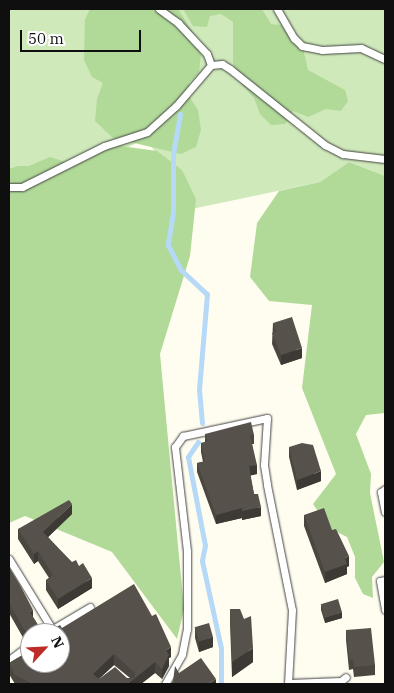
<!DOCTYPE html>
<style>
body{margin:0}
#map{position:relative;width:394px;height:693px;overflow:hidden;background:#fffdf0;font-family:"IBM Plex Serif",serif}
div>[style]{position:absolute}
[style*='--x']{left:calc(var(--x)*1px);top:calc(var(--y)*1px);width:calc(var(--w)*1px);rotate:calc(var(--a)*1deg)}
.green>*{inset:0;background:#cfe9ba}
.forest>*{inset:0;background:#b1da99}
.stream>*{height:5px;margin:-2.5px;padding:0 2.5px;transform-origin:2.5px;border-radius:2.5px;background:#b5d9f6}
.roads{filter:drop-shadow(0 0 1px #424242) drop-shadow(0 0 1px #424242)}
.lane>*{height:7px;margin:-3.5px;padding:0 3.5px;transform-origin:3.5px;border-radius:3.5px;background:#fff}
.wall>*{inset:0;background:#4b4640}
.shaded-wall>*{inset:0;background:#3d3934}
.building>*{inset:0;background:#57514b;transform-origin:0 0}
span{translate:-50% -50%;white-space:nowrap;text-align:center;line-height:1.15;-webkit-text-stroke:5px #fff;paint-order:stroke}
.frame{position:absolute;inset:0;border:10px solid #0f0f0f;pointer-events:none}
.north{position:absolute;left:20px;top:623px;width:50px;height:50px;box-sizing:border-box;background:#fff;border:1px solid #9f9f9f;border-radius:50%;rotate:65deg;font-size:14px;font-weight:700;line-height:20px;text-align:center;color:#0f0f0f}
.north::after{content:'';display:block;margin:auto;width:18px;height:22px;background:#be2c27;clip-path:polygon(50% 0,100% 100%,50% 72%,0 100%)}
.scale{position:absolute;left:20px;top:30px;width:121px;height:22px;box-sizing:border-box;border:2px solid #0f0f0f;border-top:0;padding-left:6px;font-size:15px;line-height:18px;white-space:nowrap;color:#0f0f0f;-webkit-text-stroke:4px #fff;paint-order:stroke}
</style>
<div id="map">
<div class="green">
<i style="clip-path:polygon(9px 9px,385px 9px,385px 176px,349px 162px,320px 182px,187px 210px,147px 138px,9px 204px)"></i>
</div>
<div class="forest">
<i style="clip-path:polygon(90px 9px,178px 9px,192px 31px,201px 55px,199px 72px,189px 83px,189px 96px,198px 110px,201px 130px,196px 147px,181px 154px,113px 138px,95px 121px,97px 99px,103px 83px,92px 77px,84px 60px,85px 19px)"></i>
<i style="clip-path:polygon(183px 9px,262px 9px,271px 24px,281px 25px,303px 48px,308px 70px,345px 90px,348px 101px,341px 111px,326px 109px,308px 117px,293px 111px,285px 124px,271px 125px,260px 114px,254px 98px,242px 85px,233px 63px,233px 22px,221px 14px,210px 16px,207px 27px,193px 26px)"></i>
<i style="clip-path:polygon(106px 144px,157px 151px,182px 170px,196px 199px,190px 256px,160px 354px,184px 609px,177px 639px,112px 552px,25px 516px,9px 523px,9px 169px,18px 166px,29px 166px,50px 157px,69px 163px)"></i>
<i style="clip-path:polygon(349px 162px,385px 176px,385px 413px,366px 415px,356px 434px,371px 474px,370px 493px,384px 562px,372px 577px,373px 598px,363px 594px,355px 578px,355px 557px,347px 537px,329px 528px,313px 504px,336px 474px,302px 388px,312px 305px,269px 301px,250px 277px,257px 223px,279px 191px,320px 182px)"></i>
</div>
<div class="stream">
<i style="--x:180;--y:114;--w:41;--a:99.9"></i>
<i style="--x:173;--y:154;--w:58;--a:90"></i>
<i style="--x:173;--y:212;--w:33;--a:99"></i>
<i style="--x:168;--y:245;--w:28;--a:63"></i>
<i style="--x:181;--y:270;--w:35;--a:43"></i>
<i style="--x:207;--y:294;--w:95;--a:94.8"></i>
<i style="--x:199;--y:389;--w:34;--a:85"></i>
<i style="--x:198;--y:442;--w:18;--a:124"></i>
<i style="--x:188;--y:457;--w:90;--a:79.1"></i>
<i style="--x:205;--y:545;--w:16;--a:101"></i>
<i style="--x:202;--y:561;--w:89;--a:77.7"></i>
<i style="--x:221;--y:648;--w:36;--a:90"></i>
</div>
<div class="roads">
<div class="lane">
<i style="--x:159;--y:9;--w:24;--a:36"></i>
<i style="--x:178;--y:23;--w:42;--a:46.9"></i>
<i style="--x:207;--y:54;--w:12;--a:70"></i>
<i style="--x:277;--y:9;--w:34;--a:60"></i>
<i style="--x:294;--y:38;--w:11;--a:45"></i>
<i style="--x:302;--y:46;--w:20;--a:11"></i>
<i style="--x:322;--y:50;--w:39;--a:-3"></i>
<i style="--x:361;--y:48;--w:26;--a:25"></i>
<i style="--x:211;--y:65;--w:11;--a:-5"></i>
<i style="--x:222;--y:64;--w:9;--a:32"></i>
<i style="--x:230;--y:69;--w:122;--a:38.7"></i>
<i style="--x:325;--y:145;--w:20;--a:27"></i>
<i style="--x:343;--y:154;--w:42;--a:6.8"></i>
<i style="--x:9;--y:187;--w:13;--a:0"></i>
<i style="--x:22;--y:187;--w:92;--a:-26.6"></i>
<i style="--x:104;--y:146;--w:45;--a:-18"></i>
<i style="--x:147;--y:132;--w:39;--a:-42"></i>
<i style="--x:176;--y:106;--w:54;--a:-49.5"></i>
<i style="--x:385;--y:489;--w:5;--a:143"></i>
<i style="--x:381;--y:492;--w:20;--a:79"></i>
<i style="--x:9;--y:559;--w:82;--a:58.4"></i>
<i style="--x:385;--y:580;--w:5;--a:169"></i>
<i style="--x:380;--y:581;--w:29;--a:80"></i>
<i style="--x:46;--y:633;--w:51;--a:-30.6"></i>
<i style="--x:9;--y:660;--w:26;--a:-37"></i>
<i style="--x:289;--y:683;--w:52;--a:-2.2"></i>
<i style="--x:341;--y:681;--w:6;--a:-39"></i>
<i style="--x:165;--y:684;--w:34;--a:-60"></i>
<i style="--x:182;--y:654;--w:25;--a:-79"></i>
<i style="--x:187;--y:629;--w:78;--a:-90"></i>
<i style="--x:187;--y:551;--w:105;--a:-96.6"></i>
<i style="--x:175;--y:447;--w:14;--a:-54"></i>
<i style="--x:183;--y:436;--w:86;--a:-12.1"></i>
<i style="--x:267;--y:418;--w:47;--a:93.7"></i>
<i style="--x:264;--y:465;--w:20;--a:81"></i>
<i style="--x:267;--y:485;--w:127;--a:78.7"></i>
<i style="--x:292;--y:610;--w:74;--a:93.1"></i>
</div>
</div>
<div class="wall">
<i style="clip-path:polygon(273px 323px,302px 358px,281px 365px,272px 344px)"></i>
<i style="clip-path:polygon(205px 434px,254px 435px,254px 444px,252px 444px,257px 474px,250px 475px,254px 494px,261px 516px,242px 520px,242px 518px,216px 524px,197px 472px,197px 463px,203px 462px,201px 452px,201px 443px,205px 442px)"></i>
<i style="clip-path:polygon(289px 447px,321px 481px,297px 490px,289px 457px)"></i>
<i style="clip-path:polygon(72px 514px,48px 537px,92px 588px,58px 609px,46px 590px,46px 580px,49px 578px,38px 561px,34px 564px,18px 539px,18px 529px)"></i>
<i style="clip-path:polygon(304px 515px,332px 530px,349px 566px,347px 567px,347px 574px,325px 583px,304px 526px)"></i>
<i style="clip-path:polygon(9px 567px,33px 617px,43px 633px,30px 633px,25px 641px,9px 613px)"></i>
<i style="clip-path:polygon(321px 605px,342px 618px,325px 623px,321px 610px)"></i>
<i style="clip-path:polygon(230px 609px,253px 662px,232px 677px,230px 624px)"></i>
<i style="clip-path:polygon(195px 627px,213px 647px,199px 652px,195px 638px)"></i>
<i style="clip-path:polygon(evenodd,62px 628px,171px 657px,169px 658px,169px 666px,162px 679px,155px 673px,141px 684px,15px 684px,9px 674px,9px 663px,29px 651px,29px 645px,30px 643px,30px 663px,62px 628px,114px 665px,130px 678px,99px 679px,114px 665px)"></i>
<i style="clip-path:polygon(346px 630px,375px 665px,375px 675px,354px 677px,353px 669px,349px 670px,346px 640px)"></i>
</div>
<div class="shaded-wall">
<i style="clip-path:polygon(302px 348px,302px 358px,281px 365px,281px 355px)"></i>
<i style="clip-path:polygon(257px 465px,257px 474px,249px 476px,249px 466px)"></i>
<i style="clip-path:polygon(321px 471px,321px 481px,297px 490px,297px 480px)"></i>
<i style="clip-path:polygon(72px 504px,72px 514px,43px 542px,43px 532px)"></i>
<i style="clip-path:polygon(261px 507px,261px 516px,242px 520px,242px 511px)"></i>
<i style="clip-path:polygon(242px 508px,242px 518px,216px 524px,216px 515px)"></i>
<i style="clip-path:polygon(38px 551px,38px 561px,34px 564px,34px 554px)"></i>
<i style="clip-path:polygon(349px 556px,349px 566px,347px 567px,347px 574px,325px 583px,325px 572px,345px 558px)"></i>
<i style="clip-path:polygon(92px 578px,92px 588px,58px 609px,58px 599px)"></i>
<i style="clip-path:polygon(33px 610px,33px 620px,30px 612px)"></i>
<i style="clip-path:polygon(342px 612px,342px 618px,325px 623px,325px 618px)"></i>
<i style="clip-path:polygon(32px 629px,32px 633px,30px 633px,30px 639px,25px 641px,25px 631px)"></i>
<i style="clip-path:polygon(213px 637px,213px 647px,199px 652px,199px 641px)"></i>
<i style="clip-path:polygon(171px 647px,171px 657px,169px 658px,169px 666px,162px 679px,162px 669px,166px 650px)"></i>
<i style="clip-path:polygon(253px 648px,253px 662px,232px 677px,232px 662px)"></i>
<i style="clip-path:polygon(114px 654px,114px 665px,93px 684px,93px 674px)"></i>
<i style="clip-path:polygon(155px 662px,155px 673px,141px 684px,129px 684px,129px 683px)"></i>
<i style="clip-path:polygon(216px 679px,216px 684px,208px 684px)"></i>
</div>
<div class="building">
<i style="clip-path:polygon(292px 317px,302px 348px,281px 355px,272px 333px,276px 332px,273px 323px)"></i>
<i style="clip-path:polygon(251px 422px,254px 435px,250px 435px,257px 465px,249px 466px,254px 494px,258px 494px,261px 507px,242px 511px,242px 508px,216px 515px,197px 463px,205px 461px,201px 443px,207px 442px,205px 434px)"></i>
<i style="clip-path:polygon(302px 443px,313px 445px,321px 471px,297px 480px,289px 447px)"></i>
<i style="clip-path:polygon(69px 500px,72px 504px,43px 532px,72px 562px,76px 560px,79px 566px,83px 563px,92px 578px,58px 599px,46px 580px,53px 575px,38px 551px,34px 554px,18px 529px)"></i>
<i style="clip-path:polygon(324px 508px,332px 530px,336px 529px,349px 556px,345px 558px,347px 564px,325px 572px,304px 515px)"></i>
<i style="clip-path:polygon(9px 567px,20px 585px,33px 610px,30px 612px,43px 633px,35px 633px,32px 629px,25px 631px,9px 603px)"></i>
<i style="clip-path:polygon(evenodd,134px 584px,152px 616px,156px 614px,171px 647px,166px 650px,169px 655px,162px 669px,155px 662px,129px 683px,131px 684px,33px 684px,15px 675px,9px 663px,30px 651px,30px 663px,60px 663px,60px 633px,46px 633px,60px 625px,62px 628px,134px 584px,114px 654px,135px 673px,134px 678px,128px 679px,115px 667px,99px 679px,93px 674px,114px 654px)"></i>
<i style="left:338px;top:599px;width:14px;height:18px;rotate:73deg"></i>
<i style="clip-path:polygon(230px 609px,240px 609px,244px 619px,251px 616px,253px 648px,232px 662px)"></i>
<i style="left:209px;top:623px;width:15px;height:15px;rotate:74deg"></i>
<i style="clip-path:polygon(371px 628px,375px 665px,354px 667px,353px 659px,349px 660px,346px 630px)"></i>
<i style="clip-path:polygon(201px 658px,216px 679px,208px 684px,171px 684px,173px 681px,175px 666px,179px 673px)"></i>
</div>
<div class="frame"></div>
<div class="north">N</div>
<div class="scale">50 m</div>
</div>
